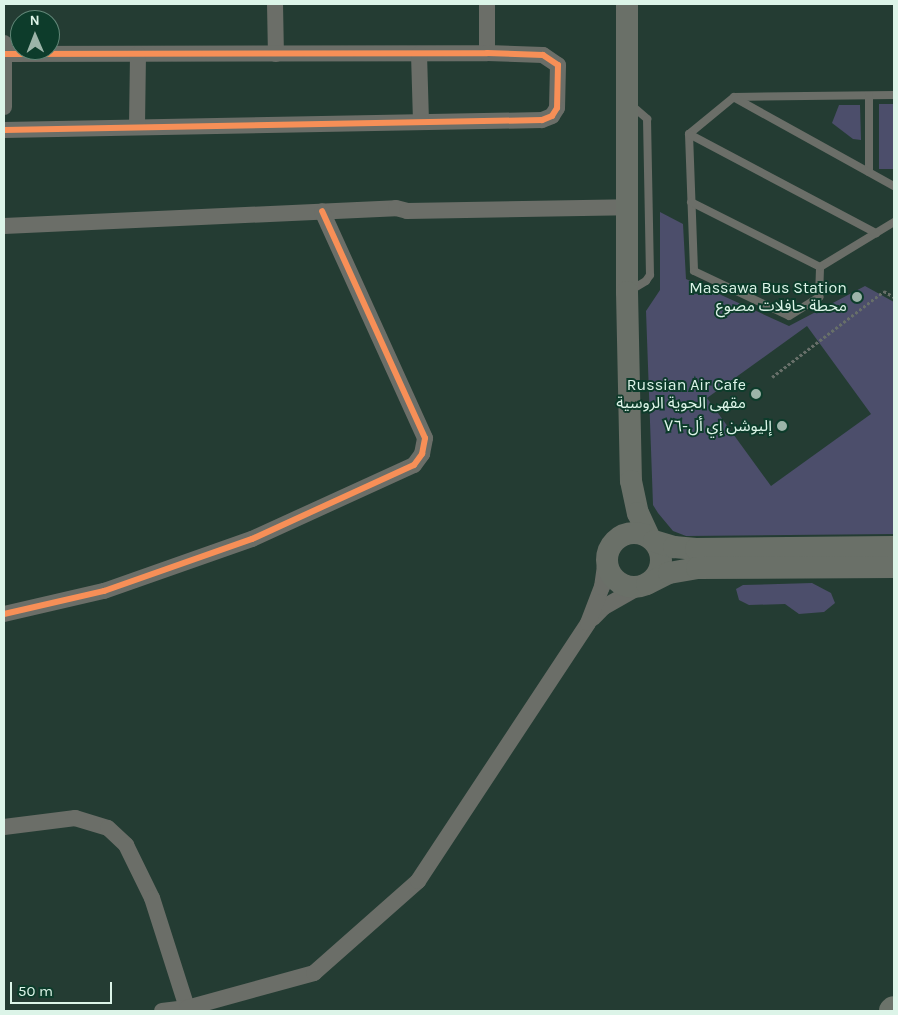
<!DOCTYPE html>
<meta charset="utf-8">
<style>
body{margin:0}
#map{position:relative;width:898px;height:1015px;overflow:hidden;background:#243c33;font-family:Karla,"Noto Sans Arabic",sans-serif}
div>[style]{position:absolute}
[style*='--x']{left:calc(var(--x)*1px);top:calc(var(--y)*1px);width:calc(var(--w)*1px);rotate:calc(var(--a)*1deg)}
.green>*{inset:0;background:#4c4e6b;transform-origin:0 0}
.path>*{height:2.5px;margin-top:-1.25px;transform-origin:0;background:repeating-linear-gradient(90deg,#676f69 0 2.5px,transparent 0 5px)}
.lane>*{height:8px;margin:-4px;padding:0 4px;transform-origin:4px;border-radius:4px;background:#6b6e68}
.street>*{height:16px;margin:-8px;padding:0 8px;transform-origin:8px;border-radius:8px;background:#6b6e68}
.secondary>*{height:22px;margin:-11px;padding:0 11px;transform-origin:11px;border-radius:11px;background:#6a7068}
.secondary>.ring{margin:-11px;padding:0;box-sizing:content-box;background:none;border:22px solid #6a7068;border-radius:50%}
.highway>*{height:28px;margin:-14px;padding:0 14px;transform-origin:14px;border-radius:14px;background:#6b736a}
.cycleway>*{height:6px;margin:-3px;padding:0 3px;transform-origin:3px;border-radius:3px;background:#f78f57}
.dots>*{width:14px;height:14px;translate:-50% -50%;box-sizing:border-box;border:2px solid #0d3c2b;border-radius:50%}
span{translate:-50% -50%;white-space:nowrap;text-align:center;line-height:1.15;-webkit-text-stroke:4px #0d3c2b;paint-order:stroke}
.poi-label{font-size:16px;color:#dcf4e8}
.right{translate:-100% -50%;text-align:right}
.frame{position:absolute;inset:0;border:5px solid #dcf4e8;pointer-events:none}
.north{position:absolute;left:10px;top:10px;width:50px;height:50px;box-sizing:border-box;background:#0d3c2b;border:1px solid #608677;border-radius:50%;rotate:359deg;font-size:14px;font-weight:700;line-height:20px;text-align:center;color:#dcf4e8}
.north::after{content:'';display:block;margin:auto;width:18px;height:22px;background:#9cb4a9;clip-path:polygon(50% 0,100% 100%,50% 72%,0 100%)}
.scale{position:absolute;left:10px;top:982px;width:102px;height:22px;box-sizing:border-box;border:2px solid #dcf4e8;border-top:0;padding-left:6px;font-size:15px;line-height:18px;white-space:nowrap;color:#dcf4e8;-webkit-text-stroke:4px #0d3c2b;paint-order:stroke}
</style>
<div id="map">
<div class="green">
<i style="left:879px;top:104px;width:15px;height:65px"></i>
<i style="clip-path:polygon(839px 105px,860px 105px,861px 140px,853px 139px,832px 123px)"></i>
<i style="clip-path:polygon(evenodd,660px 212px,683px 224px,686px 279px,789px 326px,865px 286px,894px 302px,894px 534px,686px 536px,673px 531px,658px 513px,653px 505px,646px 311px,660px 290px,660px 212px,807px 326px,871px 414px,771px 486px,707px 398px,807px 326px)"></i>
<i style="clip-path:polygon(812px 583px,831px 593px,835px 603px,824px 612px,799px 614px,785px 604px,749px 605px,739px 600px,736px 589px,743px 585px)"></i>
</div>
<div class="path">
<i style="--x:772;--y:377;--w:141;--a:-37.5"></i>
<i style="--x:884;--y:291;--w:12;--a:31"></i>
</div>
<div class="lane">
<i style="--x:894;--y:95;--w:160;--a:179.3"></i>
<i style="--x:734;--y:97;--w:58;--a:140.6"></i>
<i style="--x:689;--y:134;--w:137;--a:87.9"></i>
<i style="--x:694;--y:271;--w:105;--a:25.3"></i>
<i style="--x:789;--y:316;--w:36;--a:-32"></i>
<i style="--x:819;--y:297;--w:30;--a:-88"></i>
<i style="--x:820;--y:267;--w:87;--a:-31.3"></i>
<i style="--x:869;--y:96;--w:76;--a:90"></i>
<i style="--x:735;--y:98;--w:182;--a:29"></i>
<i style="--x:630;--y:104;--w:23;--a:41"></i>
<i style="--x:647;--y:119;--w:156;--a:88.9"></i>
<i style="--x:650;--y:275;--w:7;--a:124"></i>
<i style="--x:646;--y:281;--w:17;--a:149"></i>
<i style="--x:689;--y:134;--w:212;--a:27.9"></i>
<i style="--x:691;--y:202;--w:144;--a:26.7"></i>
</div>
<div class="street">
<i style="--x:275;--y:4;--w:50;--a:88.9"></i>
<i style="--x:4;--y:43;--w:64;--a:90"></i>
<i style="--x:487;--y:53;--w:49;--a:-90"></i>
<i style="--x:4;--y:54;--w:483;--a:-0.1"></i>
<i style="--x:487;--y:53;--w:56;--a:2"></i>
<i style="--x:543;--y:55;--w:18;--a:34"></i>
<i style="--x:558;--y:65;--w:43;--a:91.3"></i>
<i style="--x:557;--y:108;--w:9;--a:122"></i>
<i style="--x:552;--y:116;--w:11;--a:158"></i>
<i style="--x:542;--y:120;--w:538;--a:178.94"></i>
<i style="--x:419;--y:54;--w:68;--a:88.3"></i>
<i style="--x:137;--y:126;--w:72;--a:-89.2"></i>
<i style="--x:4;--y:226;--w:392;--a:-2.6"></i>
<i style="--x:396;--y:208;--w:11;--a:15"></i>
<i style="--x:407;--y:211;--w:220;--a:-1"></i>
<i style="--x:4;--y:614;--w:103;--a:-13"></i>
<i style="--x:104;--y:591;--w:157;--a:-19.4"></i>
<i style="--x:252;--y:539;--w:178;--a:-24.6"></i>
<i style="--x:414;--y:465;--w:14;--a:-54"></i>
<i style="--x:422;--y:454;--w:16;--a:-79"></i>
<i style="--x:425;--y:438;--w:249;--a:-114.4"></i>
<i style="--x:593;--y:618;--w:16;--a:-45"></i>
<i style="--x:604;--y:607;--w:43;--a:-29.6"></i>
<i style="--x:4;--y:827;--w:72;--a:-7.2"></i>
<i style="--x:75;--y:818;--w:34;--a:17"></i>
<i style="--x:108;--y:828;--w:25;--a:43"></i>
<i style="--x:126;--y:845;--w:59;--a:63.9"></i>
<i style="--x:152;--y:898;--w:115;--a:72.3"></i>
<i style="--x:162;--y:1011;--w:25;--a:-7"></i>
<i style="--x:187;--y:1008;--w:132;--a:-15.4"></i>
<i style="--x:314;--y:973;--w:139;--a:-41.5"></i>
<i style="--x:418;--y:881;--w:309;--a:-56.6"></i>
<i style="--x:588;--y:623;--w:39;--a:-69"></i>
<i style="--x:602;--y:587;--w:28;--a:-82"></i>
</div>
<div class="secondary">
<i style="--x:627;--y:4;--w:288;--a:90"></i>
<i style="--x:627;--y:292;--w:189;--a:88.8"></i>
<i style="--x:631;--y:481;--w:33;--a:78"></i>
<i style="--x:638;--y:513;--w:26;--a:65"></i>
<i class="ring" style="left:607px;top:533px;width:32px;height:32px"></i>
<i style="--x:654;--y:541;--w:21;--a:17"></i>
<i style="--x:674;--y:547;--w:22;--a:5"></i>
<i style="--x:696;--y:549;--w:198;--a:-0.6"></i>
<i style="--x:647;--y:584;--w:25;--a:-27"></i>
<i style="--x:669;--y:573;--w:28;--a:-10"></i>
<i style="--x:697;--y:568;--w:197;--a:-0.3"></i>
</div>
<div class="highway">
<i style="--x:893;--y:1011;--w:1;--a:-45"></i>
</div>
<div class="cycleway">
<i style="--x:4;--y:54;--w:483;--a:-0.1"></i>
<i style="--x:487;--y:53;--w:56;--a:2"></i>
<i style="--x:543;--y:55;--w:18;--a:34"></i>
<i style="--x:558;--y:65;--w:43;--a:91.3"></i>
<i style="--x:557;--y:108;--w:9;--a:122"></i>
<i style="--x:552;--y:116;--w:11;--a:158"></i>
<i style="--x:542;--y:120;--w:538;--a:178.94"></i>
<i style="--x:4;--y:614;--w:103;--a:-13"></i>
<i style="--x:104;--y:591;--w:157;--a:-19.4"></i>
<i style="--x:252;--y:539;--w:178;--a:-24.6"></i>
<i style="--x:414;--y:465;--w:14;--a:-54"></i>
<i style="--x:422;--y:454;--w:16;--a:-79"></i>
<i style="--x:425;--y:438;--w:249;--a:-114.4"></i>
</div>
<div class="dots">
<i style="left:857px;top:297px;background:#9cb4a9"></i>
<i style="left:756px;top:394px;background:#9cb4a9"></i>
<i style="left:782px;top:426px;background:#9cb4a9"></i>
</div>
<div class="poi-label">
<span class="right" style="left:847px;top:297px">Massawa Bus Station<br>محطة حافلات مصوع</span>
<span class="right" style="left:746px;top:394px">Russian Air Cafe<br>مقهى الجوية الروسية</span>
<span class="right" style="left:772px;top:426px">إليوشن إي أل-٧٦</span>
</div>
<div class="frame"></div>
<div class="north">N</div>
<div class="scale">50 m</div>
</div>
